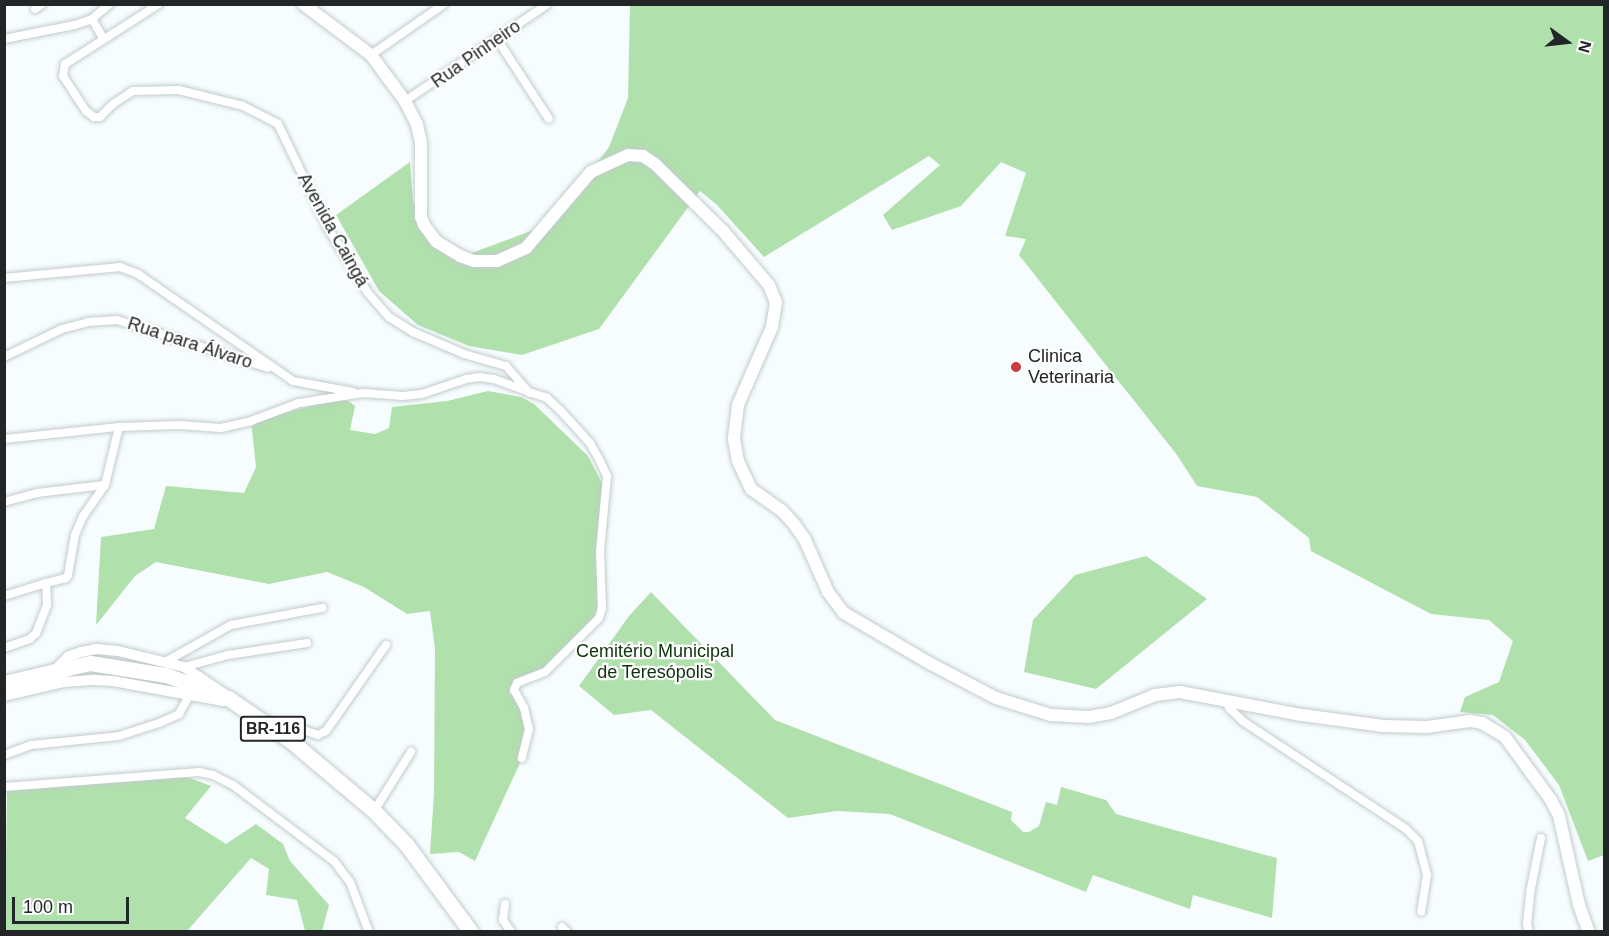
<!DOCTYPE html>
<meta charset="utf-8">
<style>
body{margin:0}
#map{position:relative;width:1609px;height:936px;overflow:hidden;background:#f7fdfe;font-family:Helvetica,sans-serif}
div>[style]{position:absolute}
[style*='--x']{left:calc(var(--x)*1px);top:calc(var(--y)*1px);width:calc(var(--w)*1px);rotate:calc(var(--a)*1deg)}
.green>*{inset:0;background:#b0e0ac}
.roads{filter:drop-shadow(0 0 2px #c1cbcd) drop-shadow(0 0 2px #c1cbcd)}
.street>*{height:8px;margin:-4px;padding:0 4px;transform-origin:4px;border-radius:4px;background:#fff}
.secondary>*{height:10px;margin:-5px;padding:0 5px;transform-origin:5px;border-radius:5px;background:#fff}
.primary>*{height:12px;margin:-6px;padding:0 6px;transform-origin:6px;border-radius:6px;background:#fff}
.highway>*{height:15px;margin:-7.5px;padding:0 7.5px;transform-origin:7.5px;border-radius:7.5px;background:#fff}
.dots>*{width:16px;height:16px;translate:-50% -50%;box-sizing:border-box;border:3px solid #fff;border-radius:50%}
span{translate:-50% -50%;white-space:nowrap;text-align:center;line-height:1.15;-webkit-text-stroke:4.5px #fff;paint-order:stroke}
.shield-label span{padding:2px 4px;background:#fff;border:2px solid;border-radius:4px;-webkit-text-stroke-width:0}
.shield-label{font-size:16px;color:#232627;font-weight:700}
.street-label{font-size:18px;color:#232627}
.poi-label{font-size:18px;color:#232627}
.left{translate:0 -50%;text-align:left}
.park-label{font-size:18px;color:#0c320b}
.frame{position:absolute;inset:0;border:6px solid #232627;pointer-events:none}
.north{position:absolute;left:1537px;top:12px;width:60px;height:60px;-webkit-text-stroke:4px #fff;paint-order:stroke;rotate:105deg;font-size:16px;font-weight:700;line-height:24px;text-align:center;color:#232627}
.north::after{content:'';display:block;margin:auto;width:21px;height:27px;background:#232627;clip-path:polygon(50% 0,100% 100%,50% 72%,0 100%)}
.scale{position:absolute;left:12px;top:897px;width:117px;height:27px;box-sizing:border-box;border:3px solid #232627;border-top:0;padding-left:8px;font-size:18px;line-height:21px;white-space:nowrap;color:#232627;-webkit-text-stroke:4px #fff;paint-order:stroke}
</style>
<div id="map">
<div class="green">
<i style="clip-path:polygon(630px 5px,1604px 5px,1604px 855px,1588px 861px,1559px 785px,1525px 740px,1493px 715px,1460px 712px,1465px 697px,1499px 682px,1513px 641px,1489px 620px,1431px 614px,1311px 551px,1309px 538px,1257px 497px,1197px 486px,1177px 455px,1019px 255px,1026px 239px,1005px 236px,1026px 173px,1001px 162px,961px 206px,892px 230px,883px 215px,940px 165px,929px 156px,764px 257px,717px 205px,700px 191px,599px 329px,522px 355px,469px 346px,418px 325px,379px 291px,336px 215px,410px 162px,413px 202px,429px 233px,469px 254px,552px 223px,609px 147px,628px 98px)"></i>
<i style="clip-path:polygon(488px 391px,521px 397px,534px 404px,588px 456px,602px 483px,603px 520px,597px 535px,597px 614px,542px 672px,518px 678px,512px 691px,526px 720px,520px 763px,475px 861px,459px 852px,430px 854px,434px 793px,435px 649px,430px 611px,407px 614px,364px 587px,327px 572px,269px 584px,156px 562px,135px 576px,96px 625px,101px 537px,154px 529px,166px 486px,244px 493px,256px 467px,251px 421px,344px 398px,355px 406px,350px 430px,375px 434px,389px 428px,392px 407px,447px 401px)"></i>
<i style="clip-path:polygon(1146px 556px,1207px 599px,1096px 689px,1024px 672px,1033px 620px,1075px 575px)"></i>
<i style="clip-path:polygon(651px 592px,775px 720px,1012px 812px,1011px 820px,1023px 832px,1029px 832px,1039px 826px,1046px 802px,1057px 805px,1061px 787px,1106px 800px,1116px 814px,1277px 858px,1272px 918px,1193px 895px,1190px 909px,1093px 875px,1086px 892px,890px 814px,837px 811px,788px 818px,651px 710px,614px 715px,579px 686px,629px 616px)"></i>
<i style="clip-path:polygon(176px 773px,211px 786px,185px 818px,226px 844px,256px 824px,283px 844px,290px 861px,329px 905px,322px 931px,305px 931px,297px 900px,266px 895px,269px 869px,251px 858px,187px 931px,5px 932px,7px 790px)"></i>
</div>
<div class="roads">
<div class="street">
<i style="--x:159;--y:4;--w:112;--a:147.4"></i>
<i style="--x:65;--y:64;--w:12;--a:99"></i>
<i style="--x:63;--y:76;--w:42;--a:56.7"></i>
<i style="--x:86;--y:111;--w:10;--a:37"></i>
<i style="--x:94;--y:117;--w:6;--a:0"></i>
<i style="--x:100;--y:117;--w:18;--a:-45"></i>
<i style="--x:113;--y:104;--w:24;--a:-33"></i>
<i style="--x:133;--y:91;--w:46;--a:-1.2"></i>
<i style="--x:179;--y:90;--w:66;--a:14"></i>
<i style="--x:243;--y:106;--w:39;--a:27"></i>
<i style="--x:278;--y:124;--w:118;--a:64.3"></i>
<i style="--x:329;--y:230;--w:74;--a:58.2"></i>
<i style="--x:368;--y:293;--w:32;--a:49"></i>
<i style="--x:389;--y:317;--w:28;--a:32"></i>
<i style="--x:413;--y:332;--w:56;--a:23.3"></i>
<i style="--x:464;--y:354;--w:44;--a:15.9"></i>
<i style="--x:506;--y:366;--w:35;--a:49"></i>
<i style="--x:529;--y:392;--w:19;--a:18"></i>
<i style="--x:547;--y:398;--w:18;--a:43"></i>
<i style="--x:560;--y:410;--w:45;--a:47.7"></i>
<i style="--x:590;--y:443;--w:21;--a:61"></i>
<i style="--x:600;--y:461;--w:17;--a:65"></i>
<i style="--x:607;--y:476;--w:75;--a:95.3"></i>
<i style="--x:600;--y:551;--w:57;--a:88"></i>
<i style="--x:602;--y:608;--w:10;--a:107"></i>
<i style="--x:599;--y:618;--w:76;--a:135"></i>
<i style="--x:545;--y:672;--w:30;--a:159"></i>
<i style="--x:517;--y:683;--w:8;--a:113"></i>
<i style="--x:514;--y:690;--w:21;--a:61"></i>
<i style="--x:524;--y:708;--w:22;--a:77"></i>
<i style="--x:529;--y:729;--w:30;--a:104"></i>
<i style="--x:35;--y:9;--w:9;--a:-36"></i>
<i style="--x:92;--y:19;--w:22;--a:60"></i>
<i style="--x:4;--y:39;--w:72;--a:-11.2"></i>
<i style="--x:75;--y:25;--w:18;--a:-19"></i>
<i style="--x:92;--y:19;--w:23;--a:-41"></i>
<i style="--x:497;--y:39;--w:95;--a:57"></i>
<i style="--x:371;--y:55;--w:89;--a:-34.9"></i>
<i style="--x:405;--y:101;--w:171;--a:-34.2"></i>
<i style="--x:4;--y:278;--w:117;--a:-5.4"></i>
<i style="--x:120;--y:267;--w:19;--a:21"></i>
<i style="--x:138;--y:274;--w:188;--a:34.6"></i>
<i style="--x:293;--y:381;--w:61;--a:10.4"></i>
<i style="--x:4;--y:357;--w:64;--a:-25.8"></i>
<i style="--x:62;--y:329;--w:27;--a:-15"></i>
<i style="--x:88;--y:322;--w:29;--a:-4"></i>
<i style="--x:117;--y:320;--w:158;--a:17.6"></i>
<i style="--x:119;--y:427;--w:60;--a:-1.9"></i>
<i style="--x:179;--y:425;--w:42;--a:4.1"></i>
<i style="--x:221;--y:428;--w:31;--a:-13"></i>
<i style="--x:251;--y:421;--w:51;--a:-20.6"></i>
<i style="--x:299;--y:403;--w:65;--a:-8.9"></i>
<i style="--x:363;--y:393;--w:40;--a:4.3"></i>
<i style="--x:403;--y:396;--w:19;--a:-6"></i>
<i style="--x:422;--y:394;--w:46;--a:-18.8"></i>
<i style="--x:466;--y:379;--w:14;--a:-8"></i>
<i style="--x:480;--y:377;--w:14;--a:8"></i>
<i style="--x:494;--y:379;--w:35;--a:20"></i>
<i style="--x:4;--y:439;--w:116;--a:-6"></i>
<i style="--x:119;--y:427;--w:60;--a:103.6"></i>
<i style="--x:105;--y:485;--w:38;--a:125"></i>
<i style="--x:83;--y:516;--w:21;--a:113"></i>
<i style="--x:75;--y:535;--w:41;--a:99.9"></i>
<i style="--x:68;--y:575;--w:4;--a:124"></i>
<i style="--x:66;--y:578;--w:21;--a:166"></i>
<i style="--x:46;--y:583;--w:22;--a:87"></i>
<i style="--x:47;--y:605;--w:30;--a:111"></i>
<i style="--x:36;--y:633;--w:8;--a:135"></i>
<i style="--x:30;--y:639;--w:28;--a:161"></i>
<i style="--x:4;--y:502;--w:34;--a:-15"></i>
<i style="--x:37;--y:493;--w:68;--a:-6.7"></i>
<i style="--x:4;--y:596;--w:44;--a:-17.2"></i>
<i style="--x:165;--y:662;--w:76;--a:-29.3"></i>
<i style="--x:231;--y:625;--w:93;--a:-10.6"></i>
<i style="--x:184;--y:667;--w:46;--a:-15.3"></i>
<i style="--x:228;--y:655;--w:80;--a:-8.6"></i>
<i style="--x:1225;--y:700;--w:10;--a:61"></i>
<i style="--x:1230;--y:709;--w:19;--a:43"></i>
<i style="--x:1244;--y:722;--w:194;--a:33.4"></i>
<i style="--x:1406;--y:829;--w:17;--a:45"></i>
<i style="--x:1418;--y:841;--w:35;--a:75"></i>
<i style="--x:1427;--y:875;--w:37;--a:99"></i>
<i style="--x:291;--y:741;--w:15;--a:-53"></i>
<i style="--x:300;--y:729;--w:19;--a:18"></i>
<i style="--x:318;--y:735;--w:9;--a:-27"></i>
<i style="--x:326;--y:731;--w:105;--a:-55.1"></i>
<i style="--x:4;--y:755;--w:29;--a:-20"></i>
<i style="--x:31;--y:745;--w:88;--a:-5.8"></i>
<i style="--x:119;--y:736;--w:42;--a:-18"></i>
<i style="--x:159;--y:723;--w:22;--a:-24"></i>
<i style="--x:179;--y:714;--w:21;--a:-61"></i>
<i style="--x:4;--y:787;--w:196;--a:-4.4"></i>
<i style="--x:199;--y:772;--w:14;--a:12"></i>
<i style="--x:213;--y:775;--w:22;--a:27"></i>
<i style="--x:233;--y:785;--w:126;--a:37"></i>
<i style="--x:334;--y:861;--w:26;--a:53"></i>
<i style="--x:350;--y:882;--w:53;--a:69.2"></i>
<i style="--x:374;--y:811;--w:70;--a:-57.9"></i>
<i style="--x:505;--y:904;--w:16;--a:97"></i>
<i style="--x:503;--y:920;--w:14;--a:56"></i>
<i style="--x:562;--y:927;--w:7;--a:45"></i>
<i style="--x:1529;--y:932;--w:8;--a:-104"></i>
<i style="--x:1527;--y:924;--w:31;--a:-84"></i>
<i style="--x:1530;--y:893;--w:56;--a:-78.7"></i>
</div>
<div class="secondary">
<i style="--x:54;--y:671;--w:21;--a:-45"></i>
<i style="--x:69;--y:656;--w:13;--a:-18"></i>
<i style="--x:81;--y:652;--w:15;--a:-11"></i>
<i style="--x:96;--y:649;--w:22;--a:5"></i>
<i style="--x:118;--y:651;--w:68;--a:13.6"></i>
<i style="--x:184;--y:667;--w:47;--a:33.7"></i>
<i style="--x:4;--y:696;--w:62;--a:-13.1"></i>
<i style="--x:64;--y:682;--w:31;--a:-4"></i>
<i style="--x:95;--y:680;--w:18;--a:3"></i>
<i style="--x:113;--y:681;--w:112;--a:10.3"></i>
</div>
<div class="primary">
<i style="--x:303;--y:4;--w:85;--a:36.9"></i>
<i style="--x:371;--y:55;--w:57;--a:53.5"></i>
<i style="--x:405;--y:101;--w:27;--a:63"></i>
<i style="--x:417;--y:125;--w:18;--a:77"></i>
<i style="--x:421;--y:143;--w:74;--a:90"></i>
<i style="--x:421;--y:217;--w:9;--a:69"></i>
<i style="--x:424;--y:225;--w:21;--a:53"></i>
<i style="--x:437;--y:242;--w:27;--a:31"></i>
<i style="--x:460;--y:256;--w:15;--a:20"></i>
<i style="--x:474;--y:261;--w:23;--a:0"></i>
<i style="--x:497;--y:261;--w:32;--a:-24"></i>
<i style="--x:526;--y:248;--w:100;--a:-49.5"></i>
<i style="--x:591;--y:172;--w:41;--a:-24.7"></i>
<i style="--x:628;--y:155;--w:15;--a:4"></i>
<i style="--x:643;--y:156;--w:14;--a:34"></i>
<i style="--x:655;--y:164;--w:95;--a:44.6"></i>
<i style="--x:723;--y:231;--w:71;--a:49.6"></i>
<i style="--x:769;--y:285;--w:18;--a:68"></i>
<i style="--x:776;--y:302;--w:25;--a:99"></i>
<i style="--x:772;--y:327;--w:85;--a:113.6"></i>
<i style="--x:738;--y:405;--w:34;--a:97"></i>
<i style="--x:734;--y:439;--w:22;--a:80"></i>
<i style="--x:738;--y:461;--w:31;--a:65"></i>
<i style="--x:751;--y:489;--w:38;--a:35"></i>
<i style="--x:782;--y:511;--w:18;--a:47"></i>
<i style="--x:794;--y:524;--w:19;--a:55"></i>
<i style="--x:805;--y:540;--w:57;--a:66.1"></i>
<i style="--x:828;--y:592;--w:26;--a:53"></i>
<i style="--x:844;--y:613;--w:101;--a:30.4"></i>
<i style="--x:931;--y:664;--w:73;--a:27.6"></i>
<i style="--x:996;--y:698;--w:58;--a:17.2"></i>
<i style="--x:1051;--y:715;--w:38;--a:3"></i>
<i style="--x:1089;--y:717;--w:22;--a:-10"></i>
<i style="--x:1111;--y:713;--w:48;--a:-22.2"></i>
<i style="--x:1155;--y:695;--w:25;--a:-7"></i>
<i style="--x:1180;--y:692;--w:124;--a:10.7"></i>
<i style="--x:1302;--y:715;--w:82;--a:7.7"></i>
<i style="--x:1383;--y:726;--w:44;--a:1.3"></i>
<i style="--x:1427;--y:727;--w:43;--a:-7.9"></i>
<i style="--x:1470;--y:721;--w:12;--a:9"></i>
<i style="--x:1482;--y:723;--w:27;--a:31"></i>
<i style="--x:1505;--y:737;--w:78;--a:53.9"></i>
<i style="--x:1551;--y:800;--w:18;--a:63"></i>
<i style="--x:1559;--y:816;--w:91;--a:77.3"></i>
<i style="--x:1579;--y:905;--w:29;--a:70"></i>
</div>
<div class="highway">
<i style="--x:4;--y:683;--w:88;--a:-13.1"></i>
<i style="--x:90;--y:663;--w:77;--a:9"></i>
<i style="--x:166;--y:675;--w:66;--a:20.4"></i>
<i style="--x:228;--y:698;--w:76;--a:34.3"></i>
<i style="--x:291;--y:741;--w:109;--a:40.1"></i>
<i style="--x:374;--y:811;--w:46;--a:45.9"></i>
<i style="--x:406;--y:844;--w:109;--a:53.5"></i>
</div>
</div>
<div class="dots">
<i style="left:1016px;top:367px;background:#ca3a42"></i>
</div>
<div class="shield-label">
<span style="left:273px;top:729px">BR-116</span>
</div>
<div class="street-label">
<span style="left:476px;top:54px;rotate:-35deg">Rua Pinheiro</span>
<span style="left:333px;top:230px;rotate:61deg">Avenida Caingá</span>
<span style="left:190px;top:343px;rotate:18deg">Rua para Álvaro</span>
</div>
<div class="poi-label">
<span class="left" style="left:1028px;top:367px">Clinica<br>Veterinaria</span>
</div>
<div class="park-label">
<span style="left:655px;top:662px">Cemitério Municipal<br>de Teresópolis</span>
</div>
<div class="frame"></div>
<div class="north">N</div>
<div class="scale">100 m</div>
</div>
